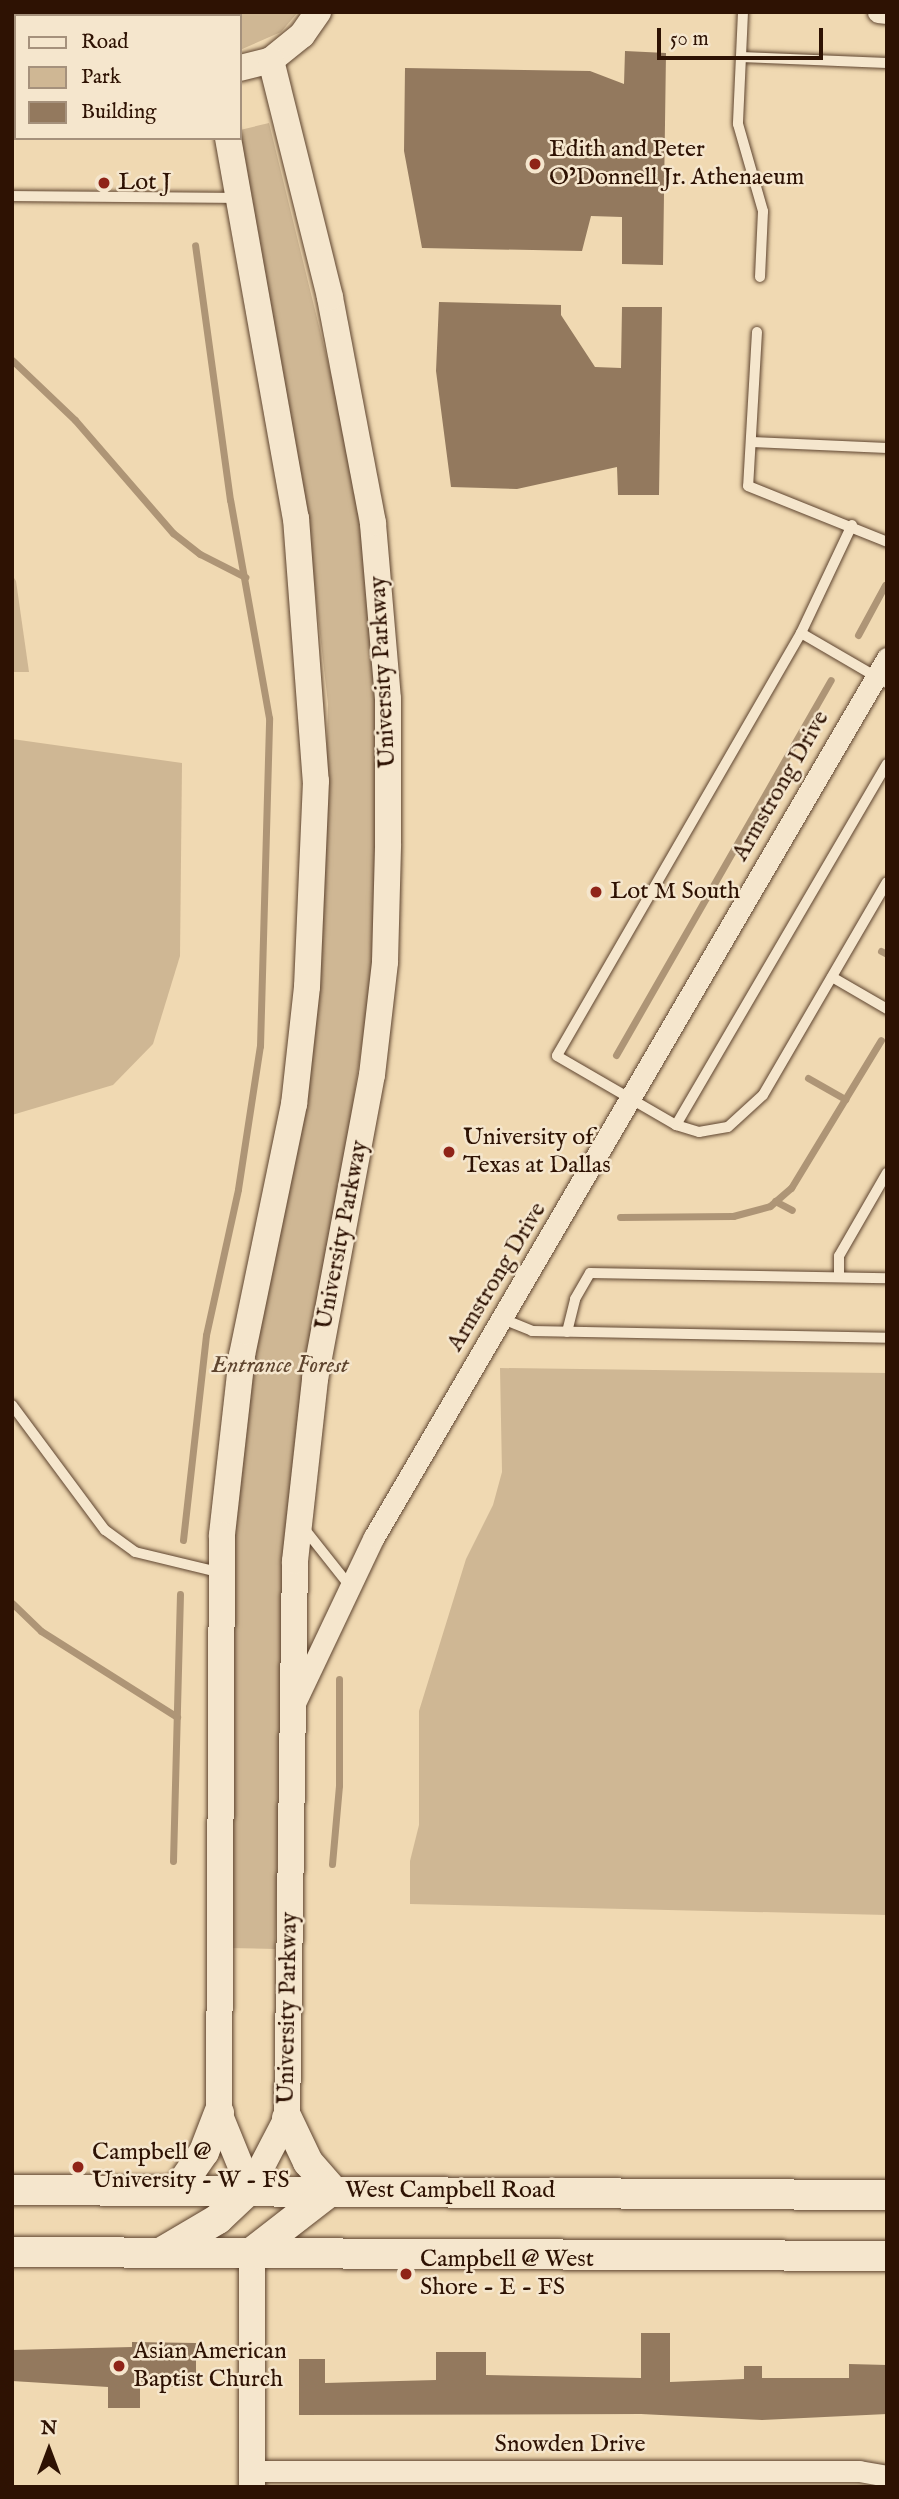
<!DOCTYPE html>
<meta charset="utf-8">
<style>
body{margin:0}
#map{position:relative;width:899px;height:2499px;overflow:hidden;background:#f0d9b2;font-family:"IM FELL English",serif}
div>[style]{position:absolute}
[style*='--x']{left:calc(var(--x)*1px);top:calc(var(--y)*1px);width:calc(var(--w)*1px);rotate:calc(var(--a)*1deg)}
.green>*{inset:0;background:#cfb794}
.stream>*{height:7px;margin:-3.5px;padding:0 3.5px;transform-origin:3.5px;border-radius:3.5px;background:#ae9576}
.building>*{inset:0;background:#93795e}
.roads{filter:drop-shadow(0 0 2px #5e442f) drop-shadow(0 0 2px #5e442f)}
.service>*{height:10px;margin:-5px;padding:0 5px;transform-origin:5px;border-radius:5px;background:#f5e6cd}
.minor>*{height:21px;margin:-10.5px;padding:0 10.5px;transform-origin:10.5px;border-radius:10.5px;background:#f5e6cd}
.tertiary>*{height:26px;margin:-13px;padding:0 13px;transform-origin:13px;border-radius:13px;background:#f5e6cd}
.secondary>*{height:30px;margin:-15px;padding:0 15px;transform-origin:15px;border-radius:15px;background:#f5e6cd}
.dots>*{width:19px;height:19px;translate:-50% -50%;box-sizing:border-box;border:4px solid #f5e6cd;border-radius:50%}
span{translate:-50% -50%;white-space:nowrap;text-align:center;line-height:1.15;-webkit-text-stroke:5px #f5e6cd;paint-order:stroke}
.poi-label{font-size:24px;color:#2e1203}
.left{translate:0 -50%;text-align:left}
.street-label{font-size:24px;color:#2e1203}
.park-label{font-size:24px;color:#5e442e;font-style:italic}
.frame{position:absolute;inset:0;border:14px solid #2e1203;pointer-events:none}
.legend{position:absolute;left:14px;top:14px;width:228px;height:126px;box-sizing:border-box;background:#f5e6cd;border:2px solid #a5917c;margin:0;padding:9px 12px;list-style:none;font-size:21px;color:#2e1203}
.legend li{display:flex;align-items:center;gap:14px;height:35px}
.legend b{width:35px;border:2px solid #a5917c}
.north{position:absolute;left:14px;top:2415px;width:70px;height:70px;-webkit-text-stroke:5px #f5e6cd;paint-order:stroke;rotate:0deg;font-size:19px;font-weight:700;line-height:28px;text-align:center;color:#2e1203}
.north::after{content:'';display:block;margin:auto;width:24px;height:32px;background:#2e1203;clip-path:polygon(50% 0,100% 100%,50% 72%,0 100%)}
.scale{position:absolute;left:657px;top:28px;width:166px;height:32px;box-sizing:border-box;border:4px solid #2e1203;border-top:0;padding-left:9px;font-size:21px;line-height:24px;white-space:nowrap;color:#2e1203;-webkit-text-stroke:5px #f5e6cd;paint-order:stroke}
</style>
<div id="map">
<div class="green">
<i style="clip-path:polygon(141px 12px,298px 12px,281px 32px,240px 50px,240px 16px)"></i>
<i style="clip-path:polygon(269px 123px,349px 448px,370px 603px,378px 747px,374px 964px,285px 1550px,275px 1949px,228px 1948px,233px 1544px,253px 1358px,321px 954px,328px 704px,305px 501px,240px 138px,240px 130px)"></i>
<i style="clip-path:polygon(12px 575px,16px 581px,29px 672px,12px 672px)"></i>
<i style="clip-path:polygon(12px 739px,182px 763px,180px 956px,153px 1044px,113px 1085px,12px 1115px)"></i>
<i style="clip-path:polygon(500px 1368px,887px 1373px,887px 1915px,410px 1904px,410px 1861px,419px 1825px,419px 1711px,466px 1559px,493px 1505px,502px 1472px)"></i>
</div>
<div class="stream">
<i style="--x:12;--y:360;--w:87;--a:43.6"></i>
<i style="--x:75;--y:420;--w:150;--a:49.1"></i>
<i style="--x:173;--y:533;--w:34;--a:38"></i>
<i style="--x:200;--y:554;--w:51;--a:27.1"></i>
<i style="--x:858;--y:635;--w:57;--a:-61.6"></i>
<i style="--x:881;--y:951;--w:7;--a:27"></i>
<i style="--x:616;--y:1055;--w:432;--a:-60.2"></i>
<i style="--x:808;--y:1078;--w:43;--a:29.6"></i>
<i style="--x:775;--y:1201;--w:19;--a:28"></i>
<i style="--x:620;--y:1217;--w:113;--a:-0.5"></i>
<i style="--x:733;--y:1216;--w:38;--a:-15"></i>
<i style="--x:770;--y:1206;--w:28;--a:-41"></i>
<i style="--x:791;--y:1188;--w:173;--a:-58.7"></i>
<i style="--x:183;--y:1540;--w:206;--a:-83.6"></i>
<i style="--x:206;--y:1335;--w:149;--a:-77.6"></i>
<i style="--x:238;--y:1189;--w:145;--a:-81.3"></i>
<i style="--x:260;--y:1046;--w:328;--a:-88.4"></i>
<i style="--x:269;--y:718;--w:221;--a:-100.1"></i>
<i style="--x:230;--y:500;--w:257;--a:-97.8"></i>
<i style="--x:12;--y:1603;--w:40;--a:44"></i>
<i style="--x:41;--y:1631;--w:161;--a:32.3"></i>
<i style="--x:173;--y:1861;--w:267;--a:-88.5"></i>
<i style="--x:332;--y:1864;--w:79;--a:-84.9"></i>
<i style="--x:339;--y:1785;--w:106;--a:-90"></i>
</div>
<div class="building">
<i style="clip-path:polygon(625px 51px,666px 53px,663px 265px,622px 264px,622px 217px,591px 216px,582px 251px,422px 248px,404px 151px,405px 68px,590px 71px,624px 84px)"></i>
<i style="clip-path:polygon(439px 302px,561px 305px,561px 315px,595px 367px,621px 368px,622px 307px,662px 307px,659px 495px,618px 495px,617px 467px,517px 489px,451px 487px,436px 371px)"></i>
<i style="clip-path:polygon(641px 2333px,670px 2333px,670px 2382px,744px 2379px,744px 2366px,762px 2366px,762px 2378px,849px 2378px,849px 2364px,887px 2365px,887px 2414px,762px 2420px,641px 2414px,299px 2415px,299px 2359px,325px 2359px,325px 2383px,436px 2380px,436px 2352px,486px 2352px,486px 2375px,641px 2378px)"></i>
<i style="clip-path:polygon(132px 2342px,196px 2343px,196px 2387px,140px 2387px,140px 2408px,108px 2408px,108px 2387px,12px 2381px,12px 2350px,132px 2347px)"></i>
</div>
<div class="roads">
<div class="service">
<i style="--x:743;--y:12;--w:112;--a:92.6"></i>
<i style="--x:738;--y:124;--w:91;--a:74"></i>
<i style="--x:763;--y:211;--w:66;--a:92.6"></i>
<i style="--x:741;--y:57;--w:146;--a:2.4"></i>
<i style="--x:12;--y:196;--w:227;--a:0.5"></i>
<i style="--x:757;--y:332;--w:154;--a:93.3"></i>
<i style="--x:748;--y:486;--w:150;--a:21.9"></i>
<i style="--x:752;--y:442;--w:135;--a:2.5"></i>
<i style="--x:852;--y:525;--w:119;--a:115.3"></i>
<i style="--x:801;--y:633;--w:488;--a:120"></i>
<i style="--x:557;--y:1056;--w:138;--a:30.1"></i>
<i style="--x:676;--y:1125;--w:24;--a:17"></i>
<i style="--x:699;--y:1132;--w:29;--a:-10"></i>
<i style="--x:728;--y:1127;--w:47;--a:-42.4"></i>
<i style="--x:763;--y:1095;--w:246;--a:-59.8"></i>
<i style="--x:801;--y:633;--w:99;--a:30.2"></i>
<i style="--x:832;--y:977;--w:64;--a:30.2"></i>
<i style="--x:676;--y:1125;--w:418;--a:-59.7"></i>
<i style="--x:839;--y:1277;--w:21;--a:-90"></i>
<i style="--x:839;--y:1256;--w:96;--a:-60"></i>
<i style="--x:503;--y:1319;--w:31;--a:22"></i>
<i style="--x:532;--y:1331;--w:355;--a:1.1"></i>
<i style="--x:567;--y:1332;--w:34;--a:-76"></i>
<i style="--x:575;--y:1299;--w:30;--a:-60"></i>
<i style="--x:590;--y:1273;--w:297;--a:1"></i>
<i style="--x:12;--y:1405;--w:156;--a:53.4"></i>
<i style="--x:105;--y:1530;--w:37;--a:36"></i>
<i style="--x:135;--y:1552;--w:89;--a:13.6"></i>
<i style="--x:303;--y:1527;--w:74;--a:51.6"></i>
</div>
<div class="minor">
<i style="--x:878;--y:12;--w:9;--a:6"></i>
<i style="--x:12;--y:71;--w:4;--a:-14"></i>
<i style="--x:295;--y:1703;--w:184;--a:-64.6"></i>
<i style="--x:374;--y:1537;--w:1018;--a:-59.73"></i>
<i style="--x:252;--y:2471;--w:607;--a:0"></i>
<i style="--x:859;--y:2471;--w:28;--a:10"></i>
</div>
<div class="tertiary">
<i style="--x:122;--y:12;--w:4;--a:63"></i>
<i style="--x:240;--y:68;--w:32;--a:-14"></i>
<i style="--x:271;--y:60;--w:40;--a:-39"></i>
<i style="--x:302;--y:35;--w:28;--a:-55"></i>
<i style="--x:228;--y:138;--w:386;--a:79.9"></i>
<i style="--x:296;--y:518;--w:264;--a:85.7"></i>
<i style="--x:316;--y:781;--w:206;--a:92.5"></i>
<i style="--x:307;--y:987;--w:118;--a:96.3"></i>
<i style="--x:294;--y:1104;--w:257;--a:101.7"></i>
<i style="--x:242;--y:1356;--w:180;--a:96.4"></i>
<i style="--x:222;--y:1535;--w:578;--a:90.3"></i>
<i style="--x:219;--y:2113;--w:82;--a:67.8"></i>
<i style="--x:250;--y:2189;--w:80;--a:-62.5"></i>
<i style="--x:287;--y:2118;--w:557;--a:-89.18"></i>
<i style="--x:295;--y:1561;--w:183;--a:-83.7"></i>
<i style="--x:315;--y:1379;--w:309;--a:-79.4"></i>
<i style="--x:372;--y:1075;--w:114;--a:-83.4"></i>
<i style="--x:385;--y:962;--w:118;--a:-88.5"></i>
<i style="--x:388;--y:844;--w:145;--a:-90"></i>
<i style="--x:388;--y:699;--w:177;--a:-94.9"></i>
<i style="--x:373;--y:523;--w:230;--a:-100.8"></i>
<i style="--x:330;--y:297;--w:244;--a:-104"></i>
<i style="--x:252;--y:2252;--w:235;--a:90"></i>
</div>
<div class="secondary">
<i style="--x:287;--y:2118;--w:49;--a:64.5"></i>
<i style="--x:308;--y:2162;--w:37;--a:49"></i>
<i style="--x:178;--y:2189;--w:45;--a:-54.9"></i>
<i style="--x:204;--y:2152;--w:42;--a:-69"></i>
<i style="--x:12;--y:2190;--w:875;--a:0.33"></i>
<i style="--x:12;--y:2252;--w:875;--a:0.26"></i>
<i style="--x:162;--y:2252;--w:65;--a:-30.5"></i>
<i style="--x:218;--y:2219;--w:44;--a:-43.2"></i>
<i style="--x:252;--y:2252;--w:101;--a:-37.8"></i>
</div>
</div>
<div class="dots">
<i style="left:535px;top:164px;background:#8f2418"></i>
<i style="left:104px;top:183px;background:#8f2418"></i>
<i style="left:596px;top:892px;background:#8f2418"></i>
<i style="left:449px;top:1152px;background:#8f2418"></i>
<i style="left:78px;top:2167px;background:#8f2418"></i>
<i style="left:406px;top:2274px;background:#8f2418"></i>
<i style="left:119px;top:2366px;background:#8f2418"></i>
</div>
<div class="poi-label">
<span class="left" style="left:549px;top:164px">Edith and Peter<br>O’Donnell Jr. Athenaeum</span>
<span class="left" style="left:118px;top:183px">Lot J</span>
<span class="left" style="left:610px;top:892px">Lot M South</span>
<span class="left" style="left:463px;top:1152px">University of<br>Texas at Dallas</span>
<span class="left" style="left:92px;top:2167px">Campbell @<br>University - W - FS</span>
<span class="left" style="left:420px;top:2274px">Campbell @ West<br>Shore - E - FS</span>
<span class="left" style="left:133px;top:2366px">Asian American<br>Baptist Church</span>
</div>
<div class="street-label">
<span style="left:383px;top:672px;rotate:-93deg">University Parkway</span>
<span style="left:781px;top:786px;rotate:-60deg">Armstrong Drive</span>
<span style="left:342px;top:1235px;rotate:-79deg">University Parkway</span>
<span style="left:497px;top:1277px;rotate:-59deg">Armstrong Drive</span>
<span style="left:288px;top:2008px;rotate:-89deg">University Parkway</span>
<span style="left:450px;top:2191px">West Campbell Road</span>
<span style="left:570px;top:2445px">Snowden Drive</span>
</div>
<div class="park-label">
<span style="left:280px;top:1366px">Entrance Forest</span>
</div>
<div class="frame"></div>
<ul class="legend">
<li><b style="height:9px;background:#f5e6cd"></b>Road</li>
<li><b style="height:19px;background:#cfb794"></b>Park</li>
<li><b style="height:19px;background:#93795e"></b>Building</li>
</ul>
<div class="north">N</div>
<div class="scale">50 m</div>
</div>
